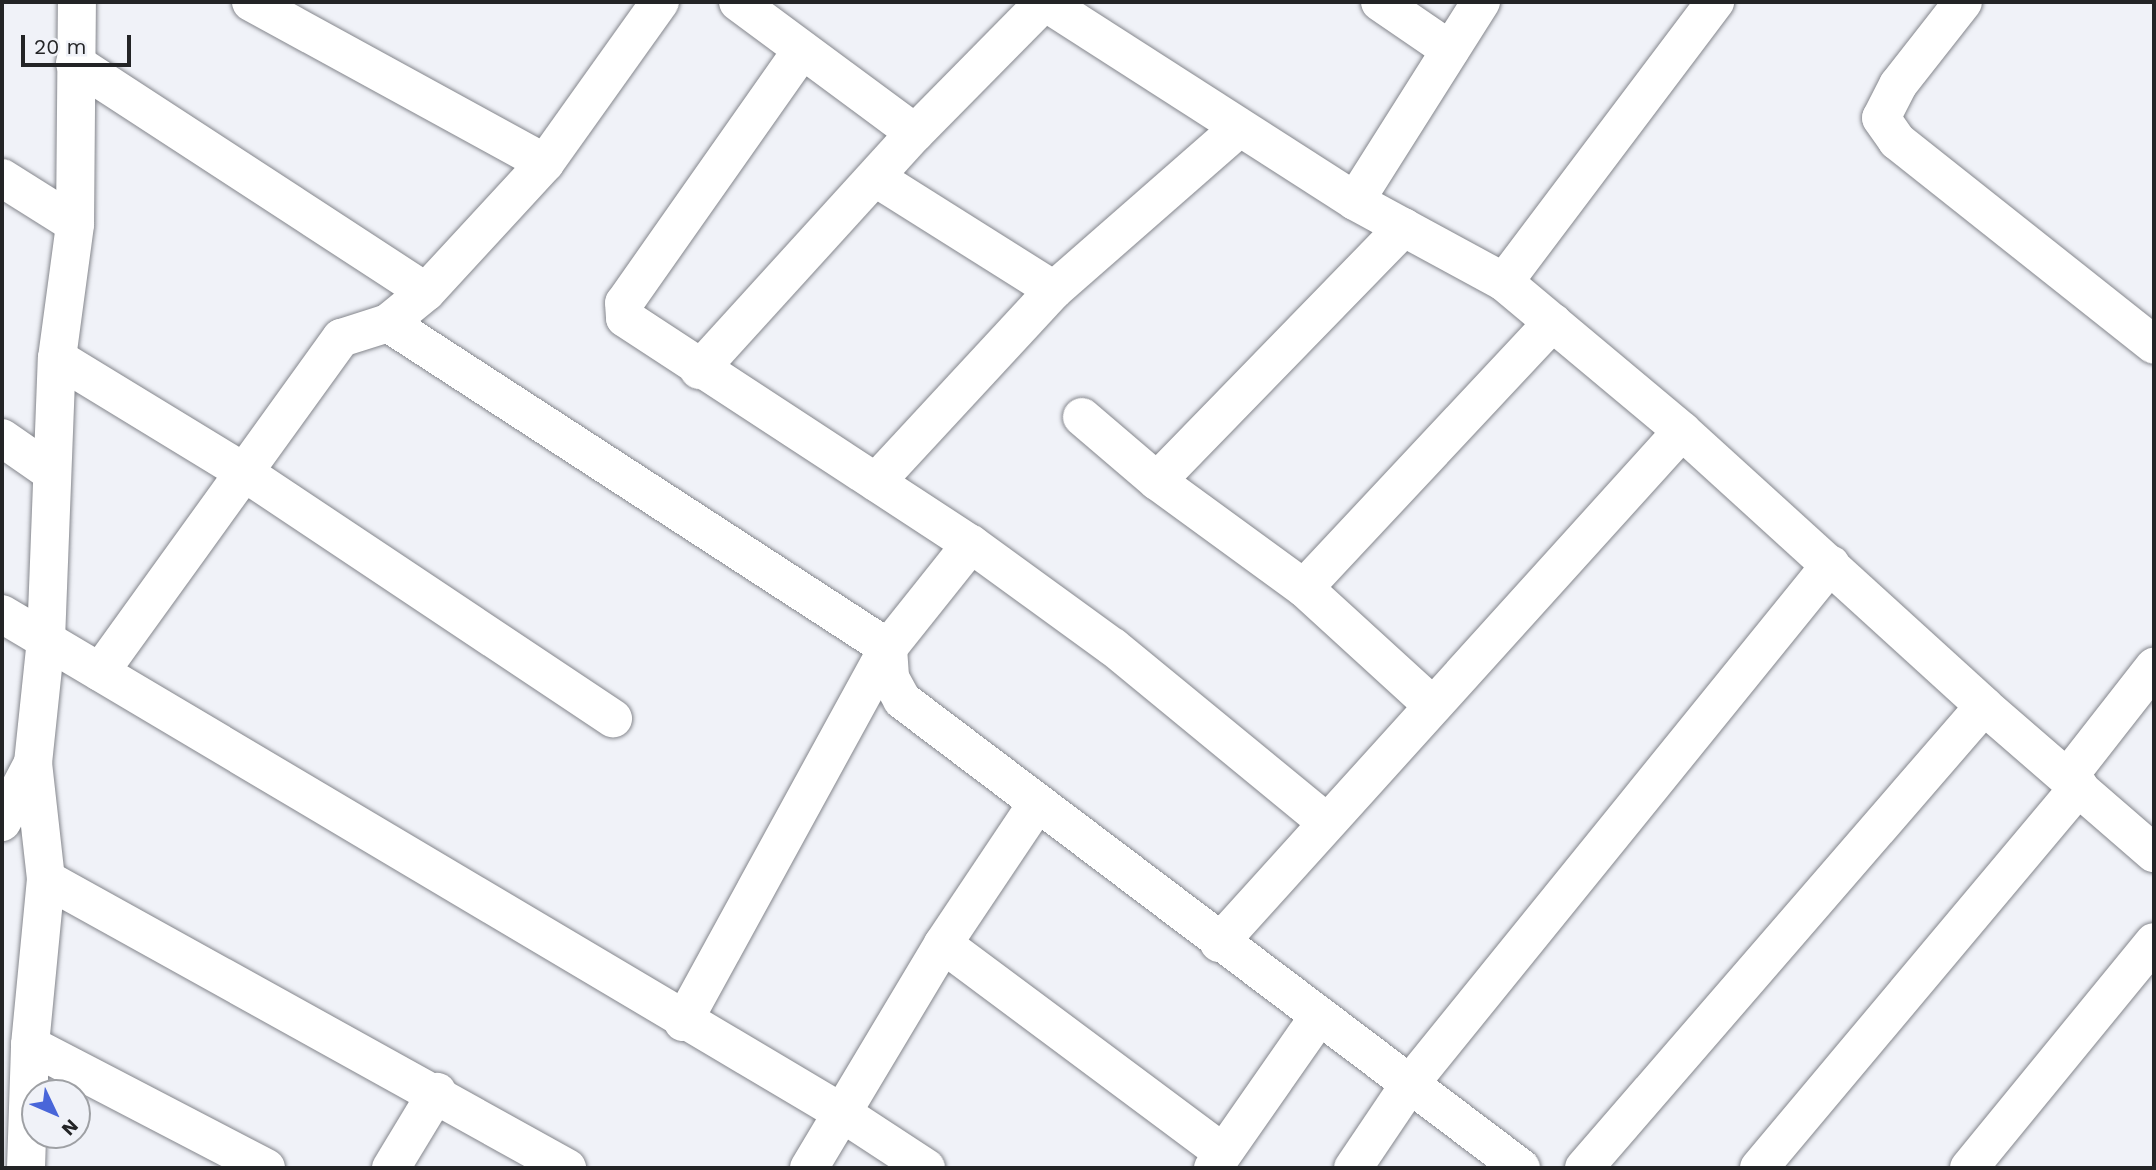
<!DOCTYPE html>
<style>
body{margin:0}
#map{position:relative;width:2156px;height:1170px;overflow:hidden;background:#f0f2f8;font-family:"Work Sans",sans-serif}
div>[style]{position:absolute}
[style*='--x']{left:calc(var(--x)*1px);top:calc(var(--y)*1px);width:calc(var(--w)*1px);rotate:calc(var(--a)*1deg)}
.roads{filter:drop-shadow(0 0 2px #84868c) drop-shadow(0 0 2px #84868c)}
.minor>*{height:38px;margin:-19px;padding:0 19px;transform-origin:19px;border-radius:19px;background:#fff}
span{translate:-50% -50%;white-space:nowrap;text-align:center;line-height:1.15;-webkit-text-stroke:5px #f0f2f8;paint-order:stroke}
.frame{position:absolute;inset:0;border:4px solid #232426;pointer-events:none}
.north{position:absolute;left:21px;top:1079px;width:70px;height:70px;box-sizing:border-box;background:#f0f2f8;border:2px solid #9ea0a4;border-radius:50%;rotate:134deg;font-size:19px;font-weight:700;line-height:28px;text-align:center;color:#232426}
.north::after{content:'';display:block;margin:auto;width:24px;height:32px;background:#4966d9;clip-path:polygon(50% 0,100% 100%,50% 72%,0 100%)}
.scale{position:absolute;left:21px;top:35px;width:110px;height:32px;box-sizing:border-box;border:4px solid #232426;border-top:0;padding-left:9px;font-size:21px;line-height:24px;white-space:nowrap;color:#232426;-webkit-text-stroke:5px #f0f2f8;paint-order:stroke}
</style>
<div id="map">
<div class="roads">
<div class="minor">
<i style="--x:251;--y:2;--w:335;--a:28.7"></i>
<i style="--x:738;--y:2;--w:220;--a:36.5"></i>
<i style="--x:1045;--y:2;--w:368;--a:32.7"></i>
<i style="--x:1355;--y:201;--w:170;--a:28.5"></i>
<i style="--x:1504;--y:282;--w:232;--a:39.9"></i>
<i style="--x:1682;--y:431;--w:408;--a:42.3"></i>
<i style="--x:1984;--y:706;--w:225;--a:40.9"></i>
<i style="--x:1380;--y:2;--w:85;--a:34.4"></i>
<i style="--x:1963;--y:2;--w:105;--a:128.1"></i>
<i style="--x:1898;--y:85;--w:37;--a:117"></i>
<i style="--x:1881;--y:118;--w:28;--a:55"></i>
<i style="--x:1897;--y:141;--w:328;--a:38.4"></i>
<i style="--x:802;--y:50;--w:309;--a:125.1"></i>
<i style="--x:624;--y:303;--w:15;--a:86"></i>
<i style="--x:625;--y:318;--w:413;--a:33.2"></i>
<i style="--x:971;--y:544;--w:175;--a:36"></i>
<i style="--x:1113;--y:647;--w:276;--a:39.4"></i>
<i style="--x:75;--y:63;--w:419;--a:33.1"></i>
<i style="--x:2;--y:178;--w:86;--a:32.2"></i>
<i style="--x:876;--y:178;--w:210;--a:32.2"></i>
<i style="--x:1355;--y:201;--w:236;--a:-57.7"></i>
<i style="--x:1504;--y:282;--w:351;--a:-53"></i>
<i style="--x:388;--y:323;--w:596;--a:33.02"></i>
<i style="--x:888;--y:648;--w:30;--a:86"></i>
<i style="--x:890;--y:678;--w:25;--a:61"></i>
<i style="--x:902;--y:700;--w:776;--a:37.09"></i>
<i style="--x:57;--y:358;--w:217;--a:31.4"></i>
<i style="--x:242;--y:471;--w:446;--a:33.7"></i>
<i style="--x:699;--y:370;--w:321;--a:-47.7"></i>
<i style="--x:915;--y:133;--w:184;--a:-45.4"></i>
<i style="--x:1082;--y:417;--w:99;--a:40.5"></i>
<i style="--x:1157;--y:481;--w:182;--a:36.1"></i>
<i style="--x:1304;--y:588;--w:172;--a:42.4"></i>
<i style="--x:2;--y:438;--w:60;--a:34.8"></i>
<i style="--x:1157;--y:481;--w:354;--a:-45.8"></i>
<i style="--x:876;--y:482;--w:262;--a:-47.2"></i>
<i style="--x:1054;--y:290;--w:244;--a:-41.2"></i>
<i style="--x:1304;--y:588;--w:364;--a:-46.9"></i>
<i style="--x:2;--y:614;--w:973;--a:30.7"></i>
<i style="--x:839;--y:1111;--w:104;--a:33.2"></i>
<i style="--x:100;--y:672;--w:412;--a:-54.2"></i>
<i style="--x:341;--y:338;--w:49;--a:-17.7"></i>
<i style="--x:388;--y:323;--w:49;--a:-39.2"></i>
<i style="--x:426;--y:292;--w:176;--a:-47.3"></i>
<i style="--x:545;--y:163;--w:198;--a:-54.5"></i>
<i style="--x:2068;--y:777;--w:140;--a:-52"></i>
<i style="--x:2;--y:822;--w:67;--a:-62.3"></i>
<i style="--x:46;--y:879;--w:596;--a:29.02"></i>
<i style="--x:1219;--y:943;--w:690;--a:-47.88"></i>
<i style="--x:943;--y:944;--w:349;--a:36.7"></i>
<i style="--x:683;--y:1022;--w:426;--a:-61.3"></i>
<i style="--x:888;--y:648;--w:133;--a:-51.4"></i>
<i style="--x:30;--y:1045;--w:266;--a:27.5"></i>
<i style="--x:26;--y:1168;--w:123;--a:-88.1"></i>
<i style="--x:30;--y:1045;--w:167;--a:-84.5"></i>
<i style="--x:46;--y:879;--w:117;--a:-96.4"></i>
<i style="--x:33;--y:763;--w:124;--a:-84"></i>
<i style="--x:46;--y:640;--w:282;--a:-87.8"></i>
<i style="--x:57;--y:358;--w:135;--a:-82.3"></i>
<i style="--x:75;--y:224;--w:222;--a:-89.5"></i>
<i style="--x:391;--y:1168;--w:89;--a:-58.8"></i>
<i style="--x:809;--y:1168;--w:261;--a:-59.1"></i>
<i style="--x:943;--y:944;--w:167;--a:-56.2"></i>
<i style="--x:1213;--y:1168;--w:185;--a:-55.1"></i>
<i style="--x:1353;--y:1168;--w:100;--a:-56"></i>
<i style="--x:1409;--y:1085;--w:670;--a:-50.99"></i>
<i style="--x:1584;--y:1168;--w:611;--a:-49.11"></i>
<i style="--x:1759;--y:1168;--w:498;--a:-50"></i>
<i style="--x:1969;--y:1168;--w:292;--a:-50.7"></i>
</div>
</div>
<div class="frame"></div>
<div class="north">N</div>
<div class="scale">20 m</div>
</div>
